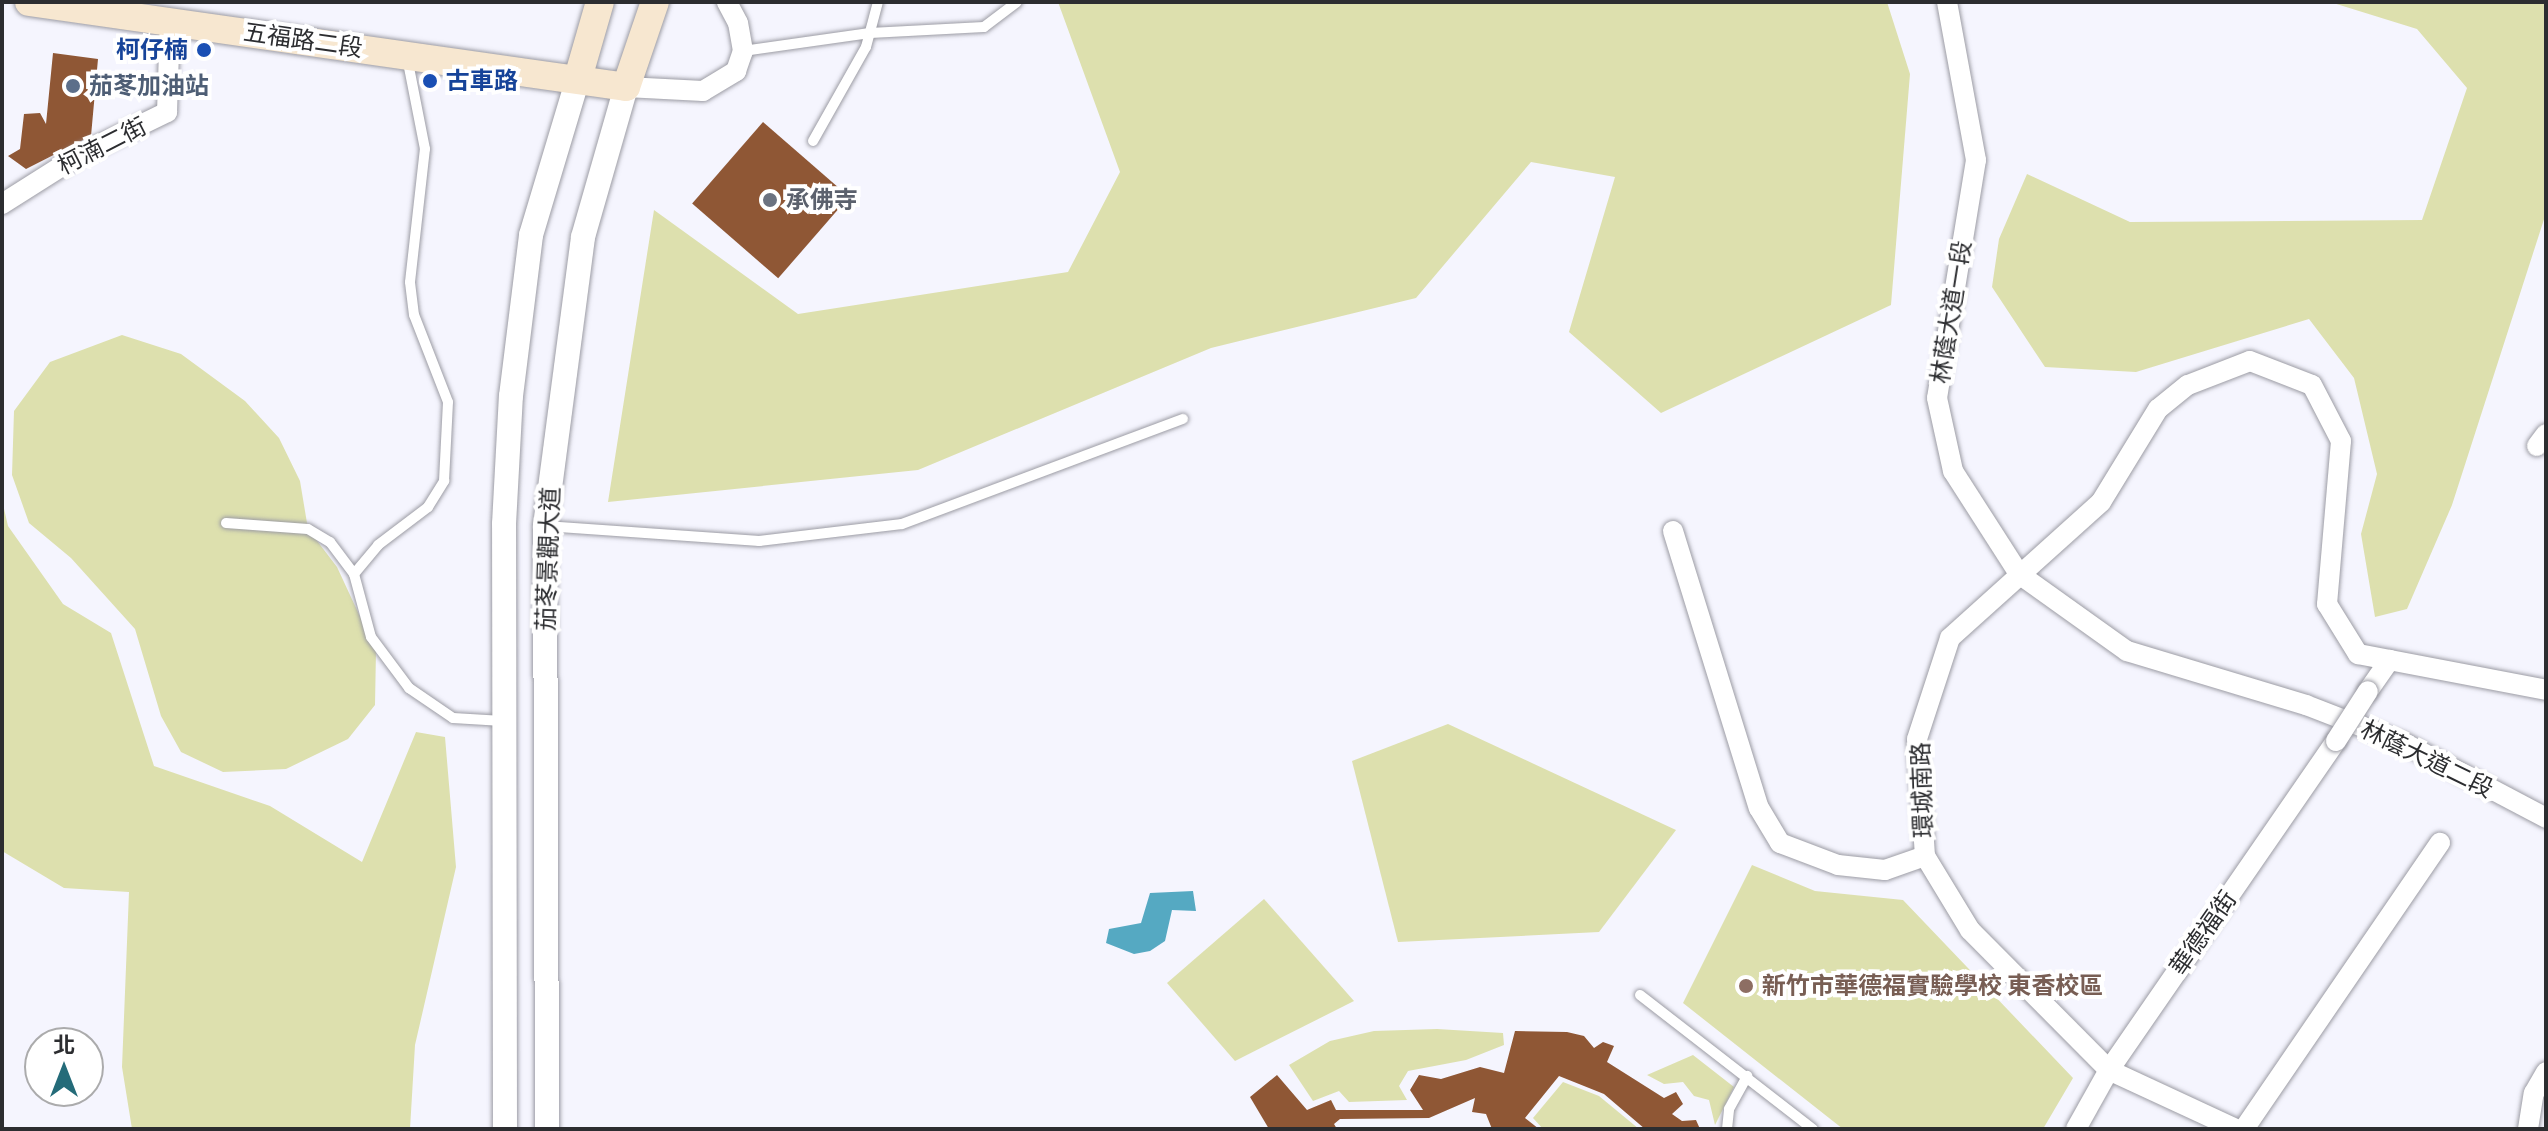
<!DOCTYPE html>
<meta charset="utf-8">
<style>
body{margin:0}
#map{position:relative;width:2548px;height:1131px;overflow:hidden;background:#f5f5fe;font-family:"Titillium Web","Noto Sans TC",sans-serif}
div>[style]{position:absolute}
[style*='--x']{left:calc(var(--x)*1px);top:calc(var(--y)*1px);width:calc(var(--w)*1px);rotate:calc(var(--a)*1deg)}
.green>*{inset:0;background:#dde0ae}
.water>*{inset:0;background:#55a9c2}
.building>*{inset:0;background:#8f5735;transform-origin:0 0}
.roads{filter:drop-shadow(0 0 2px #9c9ca4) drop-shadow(0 0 2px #9c9ca4)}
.service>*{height:10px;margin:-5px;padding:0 5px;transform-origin:5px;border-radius:5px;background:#fff}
.minor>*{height:20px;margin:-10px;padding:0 10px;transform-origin:10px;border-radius:10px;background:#fff}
.tertiary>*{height:24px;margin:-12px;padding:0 12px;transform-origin:12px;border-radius:12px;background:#fff}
.secondary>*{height:28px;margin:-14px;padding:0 14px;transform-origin:14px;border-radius:14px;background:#f7e7d0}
.bridges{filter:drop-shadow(0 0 2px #9c9ca4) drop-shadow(0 0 2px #9c9ca4)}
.minor-bridge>*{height:20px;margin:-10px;padding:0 10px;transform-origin:10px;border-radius:10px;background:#fff}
.dots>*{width:22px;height:22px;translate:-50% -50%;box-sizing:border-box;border:4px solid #fff;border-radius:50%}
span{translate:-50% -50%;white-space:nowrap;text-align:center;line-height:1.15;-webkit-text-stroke:8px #fff;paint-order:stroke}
.street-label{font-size:24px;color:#2c2d30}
.transit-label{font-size:24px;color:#164399;font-weight:700}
.right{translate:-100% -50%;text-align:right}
.left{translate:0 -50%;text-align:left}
.service-label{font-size:24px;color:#4e5e75;font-weight:700}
.worship-label{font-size:24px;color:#5b616d;font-weight:700}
.education-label{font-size:24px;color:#785e54;font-weight:700}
.frame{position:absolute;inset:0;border:4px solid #2c2d30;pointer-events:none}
.north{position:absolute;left:24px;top:1027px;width:80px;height:80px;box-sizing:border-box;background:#fff;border:2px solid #ababac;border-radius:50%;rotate:0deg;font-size:22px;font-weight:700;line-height:32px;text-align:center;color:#2c2d30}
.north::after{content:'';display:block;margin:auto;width:28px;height:36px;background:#246b79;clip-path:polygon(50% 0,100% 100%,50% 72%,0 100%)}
</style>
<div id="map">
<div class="green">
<i style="clip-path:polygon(1058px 2px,1887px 2px,1910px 74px,1891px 305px,1661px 413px,1569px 332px,1615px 177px,1531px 162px,1416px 298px,1211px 348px,918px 470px,608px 502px,654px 210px,798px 314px,1068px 272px,1120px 172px)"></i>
<i style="clip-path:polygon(2330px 2px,2546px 2px,2546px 213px,2452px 505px,2407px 609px,2375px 617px,2361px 534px,2377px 474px,2354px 378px,2309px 319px,2136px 372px,2045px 367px,1992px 287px,1999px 239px,2027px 174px,2130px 222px,2422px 220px,2467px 88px,2417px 29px)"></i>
<i style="clip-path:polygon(122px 335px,181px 354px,245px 401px,279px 438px,300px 481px,308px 529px,337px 567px,376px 651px,375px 705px,348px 739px,286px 769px,223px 772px,181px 752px,161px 716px,135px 629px,71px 558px,29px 523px,12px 475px,14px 411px,50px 362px)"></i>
<i style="clip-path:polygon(2px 500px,8px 526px,63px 604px,111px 633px,154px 766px,270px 806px,362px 862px,416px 732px,445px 737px,456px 867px,415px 1045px,410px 1129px,132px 1129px,122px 1067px,129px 892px,64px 888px,2px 851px)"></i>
<i style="clip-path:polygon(1448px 724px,1676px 830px,1599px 932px,1398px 942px,1352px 761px)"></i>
<i style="clip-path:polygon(1752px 865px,1815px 891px,1903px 900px,2073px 1078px,2043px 1129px,1843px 1129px,1683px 1003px)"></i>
<i style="clip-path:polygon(1264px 899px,1354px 1001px,1235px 1061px,1167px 983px)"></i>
<i style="clip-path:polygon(1437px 1029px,1503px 1033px,1504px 1045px,1466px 1060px,1408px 1071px,1399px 1086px,1407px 1100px,1349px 1102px,1339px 1091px,1313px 1101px,1289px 1065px,1330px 1041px,1374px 1031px)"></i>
<i style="clip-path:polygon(1693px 1055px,1734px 1087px,1715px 1125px,1709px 1100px,1694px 1096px,1683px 1082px,1664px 1084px,1647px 1075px)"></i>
<i style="clip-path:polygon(1563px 1082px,1599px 1096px,1639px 1129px,1543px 1129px,1533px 1118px)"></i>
</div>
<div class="water">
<i style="clip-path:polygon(1193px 891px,1196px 911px,1172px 910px,1165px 941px,1150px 951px,1134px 954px,1106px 943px,1109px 929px,1141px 923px,1150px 893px)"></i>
</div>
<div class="building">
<i style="clip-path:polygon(53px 53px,98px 59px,91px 136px,26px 169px,8px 156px,20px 149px,24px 114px,40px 113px,46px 124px)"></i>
<i style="left:763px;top:122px;width:114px;height:108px;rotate:41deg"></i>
<i style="clip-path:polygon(1515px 1031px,1567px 1032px,1584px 1036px,1594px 1048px,1603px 1042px,1614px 1046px,1607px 1062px,1664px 1098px,1676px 1092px,1683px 1104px,1672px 1114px,1682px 1121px,1696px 1120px,1700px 1129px,1645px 1129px,1604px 1094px,1559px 1076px,1525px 1118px,1539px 1129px,1492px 1129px,1486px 1114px,1472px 1112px,1475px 1098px,1429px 1118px,1340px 1119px,1334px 1124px,1337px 1129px,1269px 1129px,1250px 1097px,1277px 1075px,1307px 1110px,1331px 1100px,1336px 1110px,1423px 1110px,1410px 1090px,1419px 1075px,1441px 1079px,1480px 1067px,1504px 1073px)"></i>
</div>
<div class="roads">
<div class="service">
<i style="--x:743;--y:51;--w:128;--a:-8.1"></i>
<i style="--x:870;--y:33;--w:114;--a:-3"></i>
<i style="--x:984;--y:27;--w:41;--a:-37.1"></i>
<i style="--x:813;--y:141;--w:108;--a:-60.6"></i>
<i style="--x:866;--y:47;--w:47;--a:-75.1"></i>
<i style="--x:226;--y:523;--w:82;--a:4.2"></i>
<i style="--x:308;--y:529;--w:26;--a:31"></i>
<i style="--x:330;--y:542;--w:40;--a:53"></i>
<i style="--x:354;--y:574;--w:38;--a:-50"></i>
<i style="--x:378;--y:545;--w:63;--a:-37.2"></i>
<i style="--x:428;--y:507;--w:31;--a:-58"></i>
<i style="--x:444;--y:481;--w:79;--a:-87.1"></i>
<i style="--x:448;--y:402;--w:93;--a:-111.3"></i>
<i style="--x:414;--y:315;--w:33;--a:-97"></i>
<i style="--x:410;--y:282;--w:134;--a:-83.6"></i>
<i style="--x:425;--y:149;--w:94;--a:-101.1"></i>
<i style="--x:545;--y:526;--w:215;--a:4"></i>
<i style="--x:759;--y:541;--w:144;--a:-6.8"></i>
<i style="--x:902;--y:524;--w:300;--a:-20.5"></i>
<i style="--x:354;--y:574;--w:65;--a:74.9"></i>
<i style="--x:371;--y:637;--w:64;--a:53.3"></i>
<i style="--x:409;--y:688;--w:53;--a:34.3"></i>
<i style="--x:453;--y:718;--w:50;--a:3.4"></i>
<i style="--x:1640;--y:995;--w:219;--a:37.8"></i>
<i style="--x:1727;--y:1129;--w:20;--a:-84"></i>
<i style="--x:1729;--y:1109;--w:38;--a:-61"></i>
</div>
<div class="minor">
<i style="--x:1947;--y:2;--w:161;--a:79.6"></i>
<i style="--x:1976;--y:160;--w:241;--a:99.3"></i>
<i style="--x:1937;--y:398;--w:75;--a:77.6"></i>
<i style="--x:1953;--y:471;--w:122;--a:57.3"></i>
<i style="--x:2019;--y:574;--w:133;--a:35.5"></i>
<i style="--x:2127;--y:651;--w:187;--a:16.8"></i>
<i style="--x:2306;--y:705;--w:105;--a:21.2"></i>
<i style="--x:2404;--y:743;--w:161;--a:27.8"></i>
<i style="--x:626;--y:87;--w:77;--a:3"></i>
<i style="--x:703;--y:91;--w:39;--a:-31"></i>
<i style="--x:736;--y:71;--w:21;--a:-71"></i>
<i style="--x:743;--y:51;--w:28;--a:-100"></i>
<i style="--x:738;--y:23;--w:24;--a:-118"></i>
<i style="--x:2;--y:204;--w:93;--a:-32.3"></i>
<i style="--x:81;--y:154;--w:96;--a:-26"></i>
<i style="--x:167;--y:112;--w:90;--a:-88.1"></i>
<i style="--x:2537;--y:446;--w:15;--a:-53"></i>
<i style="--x:1673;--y:531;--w:290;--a:72.8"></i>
<i style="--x:1759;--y:808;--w:41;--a:59"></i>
<i style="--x:1780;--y:843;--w:62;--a:20.8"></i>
<i style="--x:1838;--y:865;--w:47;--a:6.1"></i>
<i style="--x:1885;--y:870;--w:42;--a:-19.3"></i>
<i style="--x:2368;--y:691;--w:38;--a:-55"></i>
<i style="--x:2076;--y:1129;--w:68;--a:-60.8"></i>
<i style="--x:2109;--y:1070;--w:400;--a:-55.4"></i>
<i style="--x:2236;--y:1129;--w:140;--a:-155.1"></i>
<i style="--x:2109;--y:1070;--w:197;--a:-134.8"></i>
<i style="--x:1970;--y:930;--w:87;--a:-121.3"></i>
<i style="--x:1925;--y:856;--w:117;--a:-93.9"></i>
<i style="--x:1917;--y:739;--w:106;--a:-71.9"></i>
<i style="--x:1950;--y:638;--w:203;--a:-42"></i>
<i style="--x:2101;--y:502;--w:109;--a:-58.5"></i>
<i style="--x:2158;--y:409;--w:38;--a:-39"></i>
<i style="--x:2188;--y:385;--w:66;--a:-21.2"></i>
<i style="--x:2250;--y:361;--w:66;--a:21.2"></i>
<i style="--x:2312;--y:385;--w:63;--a:62.6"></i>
<i style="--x:2341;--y:441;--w:164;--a:94.9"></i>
<i style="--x:2327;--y:604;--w:59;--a:58.2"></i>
<i style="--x:2358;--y:654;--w:191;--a:10.8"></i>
<i style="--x:2244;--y:1129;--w:347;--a:-55.6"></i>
<i style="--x:2528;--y:1129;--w:36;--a:-81"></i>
<i style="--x:2534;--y:1093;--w:24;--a:-60"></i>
</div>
<div class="tertiary">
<i style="--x:505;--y:1129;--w:605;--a:-90.09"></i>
<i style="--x:504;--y:524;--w:128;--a:-86.9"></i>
<i style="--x:511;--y:396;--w:162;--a:-82.9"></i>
<i style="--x:531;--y:235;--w:164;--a:-73.3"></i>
<i style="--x:547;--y:1129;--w:603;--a:-90.19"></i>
<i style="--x:545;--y:526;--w:291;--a:-82.5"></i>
<i style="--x:583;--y:237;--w:156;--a:-74"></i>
</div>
<div class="secondary">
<i style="--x:29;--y:2;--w:603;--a:8.1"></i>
<i style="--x:626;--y:87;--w:90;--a:-71.2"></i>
<i style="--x:578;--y:78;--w:79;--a:-73.9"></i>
</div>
</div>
<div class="bridges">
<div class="minor-bridge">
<i style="--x:2336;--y:741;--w:59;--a:-57.4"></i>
</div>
</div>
<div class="dots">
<i style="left:204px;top:50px;background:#1a4fb4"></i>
<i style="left:430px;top:81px;background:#1a4fb4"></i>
<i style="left:73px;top:86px;background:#5c6f8a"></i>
<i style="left:770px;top:200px;background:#6b7280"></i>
<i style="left:1746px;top:986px;background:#8d6e63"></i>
</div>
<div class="street-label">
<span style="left:303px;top:40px;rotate:8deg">五福路二段</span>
<span style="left:102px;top:146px;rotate:-27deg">柯湳二街</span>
<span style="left:1951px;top:312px;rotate:-81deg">林蔭大道一段</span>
<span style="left:548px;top:559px;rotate:-88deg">茄苳景觀大道</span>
<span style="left:2427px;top:759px;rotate:26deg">林蔭大道二段</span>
<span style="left:1922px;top:790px;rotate:-92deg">環城南路</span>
<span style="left:2203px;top:933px;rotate:-55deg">華德福街</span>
</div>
<div class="transit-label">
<span class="right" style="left:188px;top:50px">柯仔楠</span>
<span class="left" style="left:446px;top:81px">古車路</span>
</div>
<div class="service-label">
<span class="left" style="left:89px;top:86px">茄苳加油站</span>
</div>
<div class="worship-label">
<span class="left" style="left:786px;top:200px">承佛寺</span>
</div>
<div class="education-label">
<span class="left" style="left:1762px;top:986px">新竹市華德福實驗學校 東香校區</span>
</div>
<div class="frame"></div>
<div class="north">北</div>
</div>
